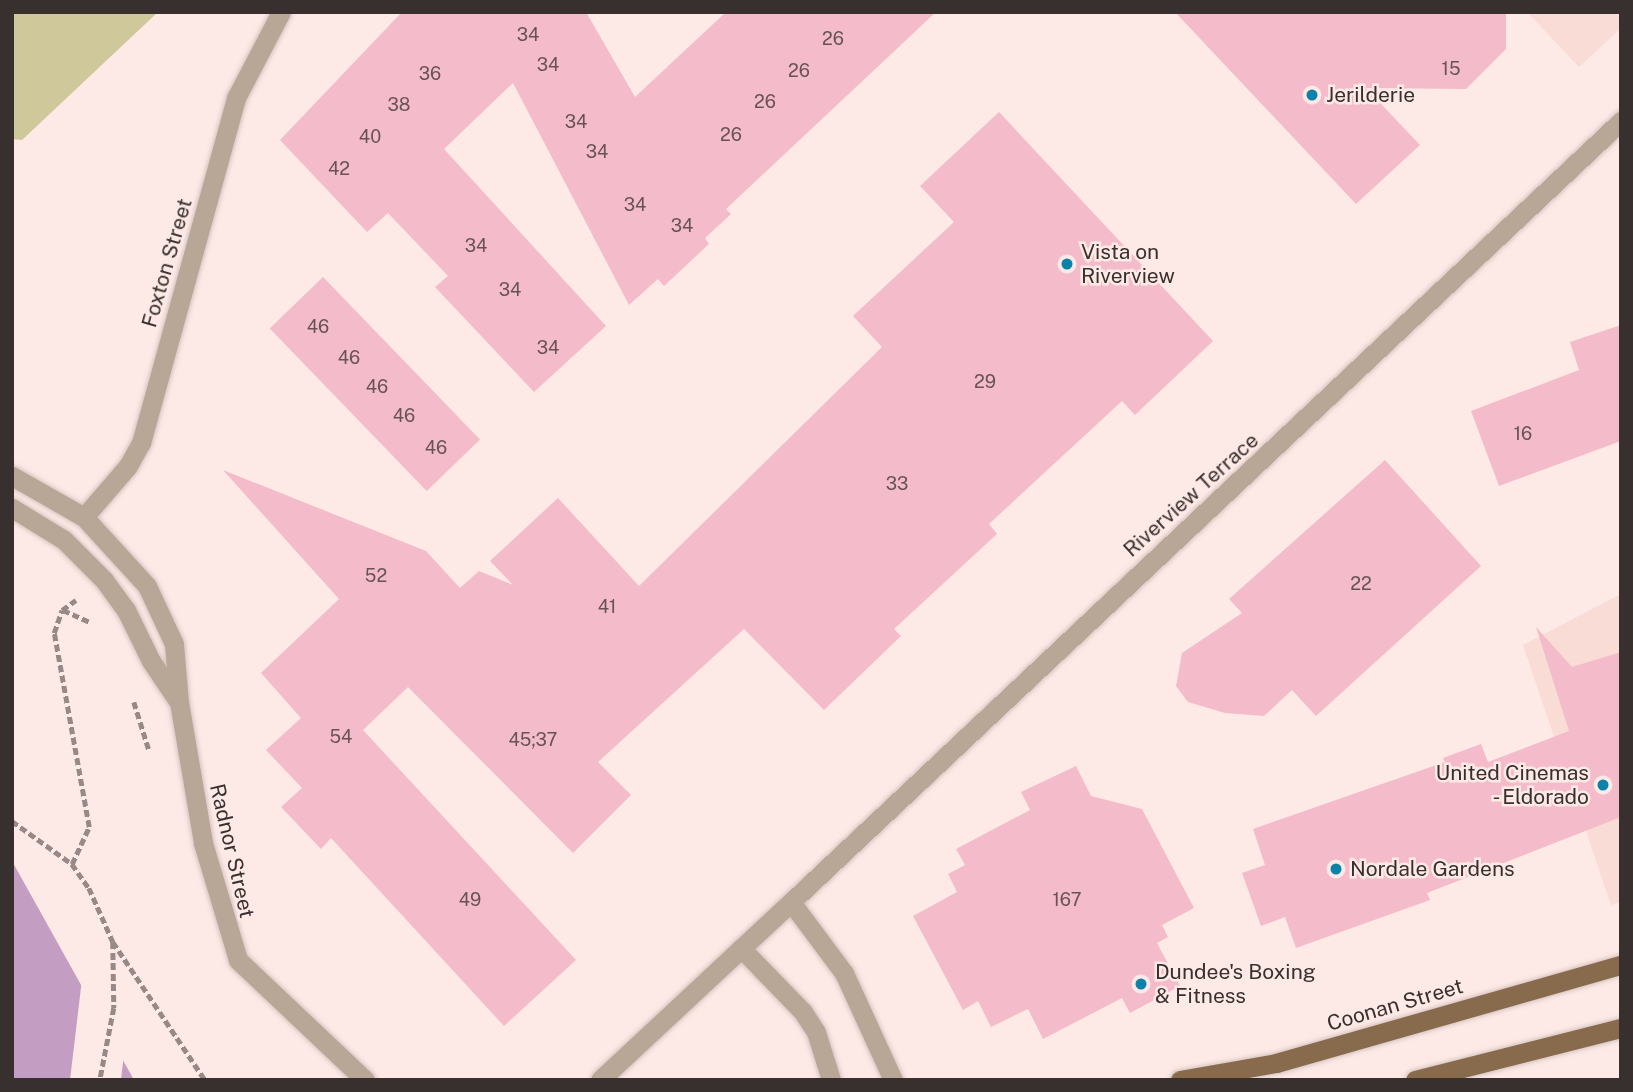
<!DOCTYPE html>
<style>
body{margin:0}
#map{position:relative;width:1633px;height:1092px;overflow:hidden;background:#fde9e5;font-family:"Public Sans",sans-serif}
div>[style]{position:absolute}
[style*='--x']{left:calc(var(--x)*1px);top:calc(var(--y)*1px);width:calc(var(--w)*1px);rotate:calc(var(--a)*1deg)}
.built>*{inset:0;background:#f8dcd5}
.green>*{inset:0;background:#cec89a}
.water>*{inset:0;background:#c49dc2}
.pier>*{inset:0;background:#fde9e5}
.building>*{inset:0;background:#f4bbcb;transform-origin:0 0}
.path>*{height:4.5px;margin-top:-2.25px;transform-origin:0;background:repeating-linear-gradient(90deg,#978987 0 7px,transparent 0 10.5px)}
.roads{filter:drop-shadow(0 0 2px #d6c4c1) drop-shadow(0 0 2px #d6c4c1)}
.minor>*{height:19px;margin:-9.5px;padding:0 9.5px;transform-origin:9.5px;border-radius:9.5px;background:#b8a796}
.tertiary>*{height:19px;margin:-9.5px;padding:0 9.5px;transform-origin:9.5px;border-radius:9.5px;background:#b8a796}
.primary>*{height:19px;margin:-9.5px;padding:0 9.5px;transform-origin:9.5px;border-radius:9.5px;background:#886b4c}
.dots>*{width:19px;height:19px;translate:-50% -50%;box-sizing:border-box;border:4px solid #fde9e5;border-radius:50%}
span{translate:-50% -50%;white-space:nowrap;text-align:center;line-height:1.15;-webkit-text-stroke:5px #fde9e5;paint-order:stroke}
.number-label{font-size:18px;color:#675356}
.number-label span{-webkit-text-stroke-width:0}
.poi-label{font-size:21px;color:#38302f}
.left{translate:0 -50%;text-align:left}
.right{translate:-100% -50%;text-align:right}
.street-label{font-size:21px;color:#38302f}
.frame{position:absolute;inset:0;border:14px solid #38302f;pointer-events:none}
</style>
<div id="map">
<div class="built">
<i style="clip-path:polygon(1527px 12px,1621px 12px,1621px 28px,1579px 67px)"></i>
<i style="clip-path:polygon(1621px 594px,1621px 902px,1611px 905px,1523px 645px)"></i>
</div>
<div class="green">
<i style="clip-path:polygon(12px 12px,158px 12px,22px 140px,12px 139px)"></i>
</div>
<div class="water">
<i style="clip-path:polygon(12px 861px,134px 1080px,12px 1080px)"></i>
</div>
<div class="pier">
<i style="clip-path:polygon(82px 979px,124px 1054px,121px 1080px,70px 1080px)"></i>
</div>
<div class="building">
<i style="clip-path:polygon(402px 12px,586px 12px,635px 97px,726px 12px,936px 12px,726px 209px,731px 214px,705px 238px,709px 244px,664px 286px,658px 279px,629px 305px,513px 83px,444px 149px,606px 326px,534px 392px,435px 287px,448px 276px,388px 213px,367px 232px,280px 140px)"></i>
<i style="clip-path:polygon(1175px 12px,1506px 12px,1506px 49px,1466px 89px,1366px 88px,1420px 145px,1356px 204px)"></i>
<i style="clip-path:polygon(999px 112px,1213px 341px,1135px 415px,1122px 401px,989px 524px,997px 534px,894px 629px,901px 636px,824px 710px,744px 629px,598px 762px,631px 795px,573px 853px,408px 687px,363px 730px,576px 960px,504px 1026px,331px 838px,321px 849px,281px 807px,302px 788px,266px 750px,301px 718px,261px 673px,339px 599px,223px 470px,426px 551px,460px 588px,479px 571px,513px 585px,490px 561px,558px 498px,639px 586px,882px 347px,853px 316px,954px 222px,920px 186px)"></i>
<i style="left:323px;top:277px;width:226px;height:74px;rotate:46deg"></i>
<i style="clip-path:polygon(1621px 325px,1621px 441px,1499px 486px,1471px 411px,1579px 370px,1570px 342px)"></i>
<i style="clip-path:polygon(1385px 460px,1481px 566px,1316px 716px,1292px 690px,1264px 716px,1225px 713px,1188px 702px,1176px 686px,1182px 653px,1242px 613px,1229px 599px)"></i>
<i style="clip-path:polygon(1536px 627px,1572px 667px,1621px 652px,1621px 817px,1427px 893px,1430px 900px,1296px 948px,1285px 917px,1261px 926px,1242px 873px,1265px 865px,1253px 829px,1445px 762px,1443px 758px,1481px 744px,1488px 762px,1569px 731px)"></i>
<i style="clip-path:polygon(1076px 766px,1091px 796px,1142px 809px,1194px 908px,1162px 925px,1168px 937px,1157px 943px,1180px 986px,1130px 1013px,1122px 998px,1043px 1039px,1028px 1009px,991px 1027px,978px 1001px,963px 1010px,913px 916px,957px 892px,948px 874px,965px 865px,956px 849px,1030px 810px,1021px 792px)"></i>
</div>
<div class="path">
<i style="--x:63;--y:610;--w:30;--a:24"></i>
<i style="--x:134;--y:702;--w:50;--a:72.6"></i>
<i style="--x:12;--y:821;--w:74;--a:35.6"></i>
<i style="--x:72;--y:864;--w:29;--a:55"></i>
<i style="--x:89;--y:888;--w:59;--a:66"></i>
<i style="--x:113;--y:942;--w:66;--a:89.1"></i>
<i style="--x:114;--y:1008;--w:73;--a:101"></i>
<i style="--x:72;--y:864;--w:41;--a:-65.3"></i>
<i style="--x:89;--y:827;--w:197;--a:-100.2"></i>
<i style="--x:54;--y:633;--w:24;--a:-71"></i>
<i style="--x:62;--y:610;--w:17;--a:-36"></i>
<i style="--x:113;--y:942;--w:166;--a:56.3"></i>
</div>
<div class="roads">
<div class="minor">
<i style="--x:84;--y:517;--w:67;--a:-49.2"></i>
<i style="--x:128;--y:466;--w:26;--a:-61"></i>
<i style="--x:141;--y:443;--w:358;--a:-74.6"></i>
<i style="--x:236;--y:98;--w:97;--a:-62.4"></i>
<i style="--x:791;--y:902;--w:1140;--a:-43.26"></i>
</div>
<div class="tertiary">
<i style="--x:12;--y:476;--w:83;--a:29.7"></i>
<i style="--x:84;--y:517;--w:93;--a:47.6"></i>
<i style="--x:147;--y:586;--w:64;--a:65"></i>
<i style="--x:174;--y:644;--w:58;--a:85.1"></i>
<i style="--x:179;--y:702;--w:143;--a:80.3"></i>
<i style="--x:203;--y:843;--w:122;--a:73.3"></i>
<i style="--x:238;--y:960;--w:175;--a:43.4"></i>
<i style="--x:12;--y:508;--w:61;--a:31.6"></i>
<i style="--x:64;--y:540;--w:57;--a:45"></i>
<i style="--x:104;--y:580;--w:37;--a:54"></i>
<i style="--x:126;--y:610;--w:57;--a:63.9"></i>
<i style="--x:151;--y:661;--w:48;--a:56"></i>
<i style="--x:741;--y:948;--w:89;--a:45.9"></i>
<i style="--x:803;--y:1012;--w:24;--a:57"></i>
<i style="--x:816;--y:1032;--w:50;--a:72.6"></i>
<i style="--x:600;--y:1080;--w:261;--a:-43"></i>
<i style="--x:791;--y:902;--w:89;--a:53.3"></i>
<i style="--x:844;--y:973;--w:118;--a:65.4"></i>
</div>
<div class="primary">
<i style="--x:1180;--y:1080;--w:97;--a:-10"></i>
<i style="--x:1276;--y:1063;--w:359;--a:-15.9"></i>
<i style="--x:1415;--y:1080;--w:212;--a:-14.2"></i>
</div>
</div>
<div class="dots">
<i style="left:1312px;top:95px;background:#0b82a8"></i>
<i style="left:1067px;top:264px;background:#0b82a8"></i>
<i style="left:1603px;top:785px;background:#0b82a8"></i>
<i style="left:1336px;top:869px;background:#0b82a8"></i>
<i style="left:1141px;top:984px;background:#0b82a8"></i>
</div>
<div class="number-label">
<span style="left:528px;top:35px">34</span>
<span style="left:833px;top:39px">26</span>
<span style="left:548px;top:65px">34</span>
<span style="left:1451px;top:69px">15</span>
<span style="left:799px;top:71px">26</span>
<span style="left:430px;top:74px">36</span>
<span style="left:765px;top:102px">26</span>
<span style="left:399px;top:105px">38</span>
<span style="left:576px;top:122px">34</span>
<span style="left:731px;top:135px">26</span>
<span style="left:370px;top:137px">40</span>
<span style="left:597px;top:152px">34</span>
<span style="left:339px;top:169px">42</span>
<span style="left:635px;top:205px">34</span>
<span style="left:682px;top:226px">34</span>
<span style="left:476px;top:246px">34</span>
<span style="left:510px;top:290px">34</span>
<span style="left:318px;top:327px">46</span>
<span style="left:548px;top:348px">34</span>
<span style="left:349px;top:358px">46</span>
<span style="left:985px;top:382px">29</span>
<span style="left:377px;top:387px">46</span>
<span style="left:404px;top:416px">46</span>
<span style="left:1523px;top:434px">16</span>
<span style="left:436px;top:448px">46</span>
<span style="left:897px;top:484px">33</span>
<span style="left:376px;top:576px">52</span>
<span style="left:1361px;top:584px">22</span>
<span style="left:607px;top:607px">41</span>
<span style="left:341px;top:737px">54</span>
<span style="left:533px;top:740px">45;37</span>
<span style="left:470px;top:900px">49</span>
<span style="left:1067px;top:900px">167</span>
</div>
<div class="poi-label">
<span class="left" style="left:1326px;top:95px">Jerilderie</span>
<span class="left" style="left:1081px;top:264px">Vista on<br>Riverview</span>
<span class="right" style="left:1589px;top:785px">United Cinemas<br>- Eldorado</span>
<span class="left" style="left:1350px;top:869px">Nordale Gardens</span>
<span class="left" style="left:1155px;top:984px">Dundee's Boxing<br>&amp; Fitness</span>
</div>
<div class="street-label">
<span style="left:167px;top:263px;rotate:-74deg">Foxton Street</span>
<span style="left:1191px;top:495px;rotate:-42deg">Riverview Terrace</span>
<span style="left:232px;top:851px;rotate:77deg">Radnor Street</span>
<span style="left:1395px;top:1005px;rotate:-16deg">Coonan Street</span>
</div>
<div class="frame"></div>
</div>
